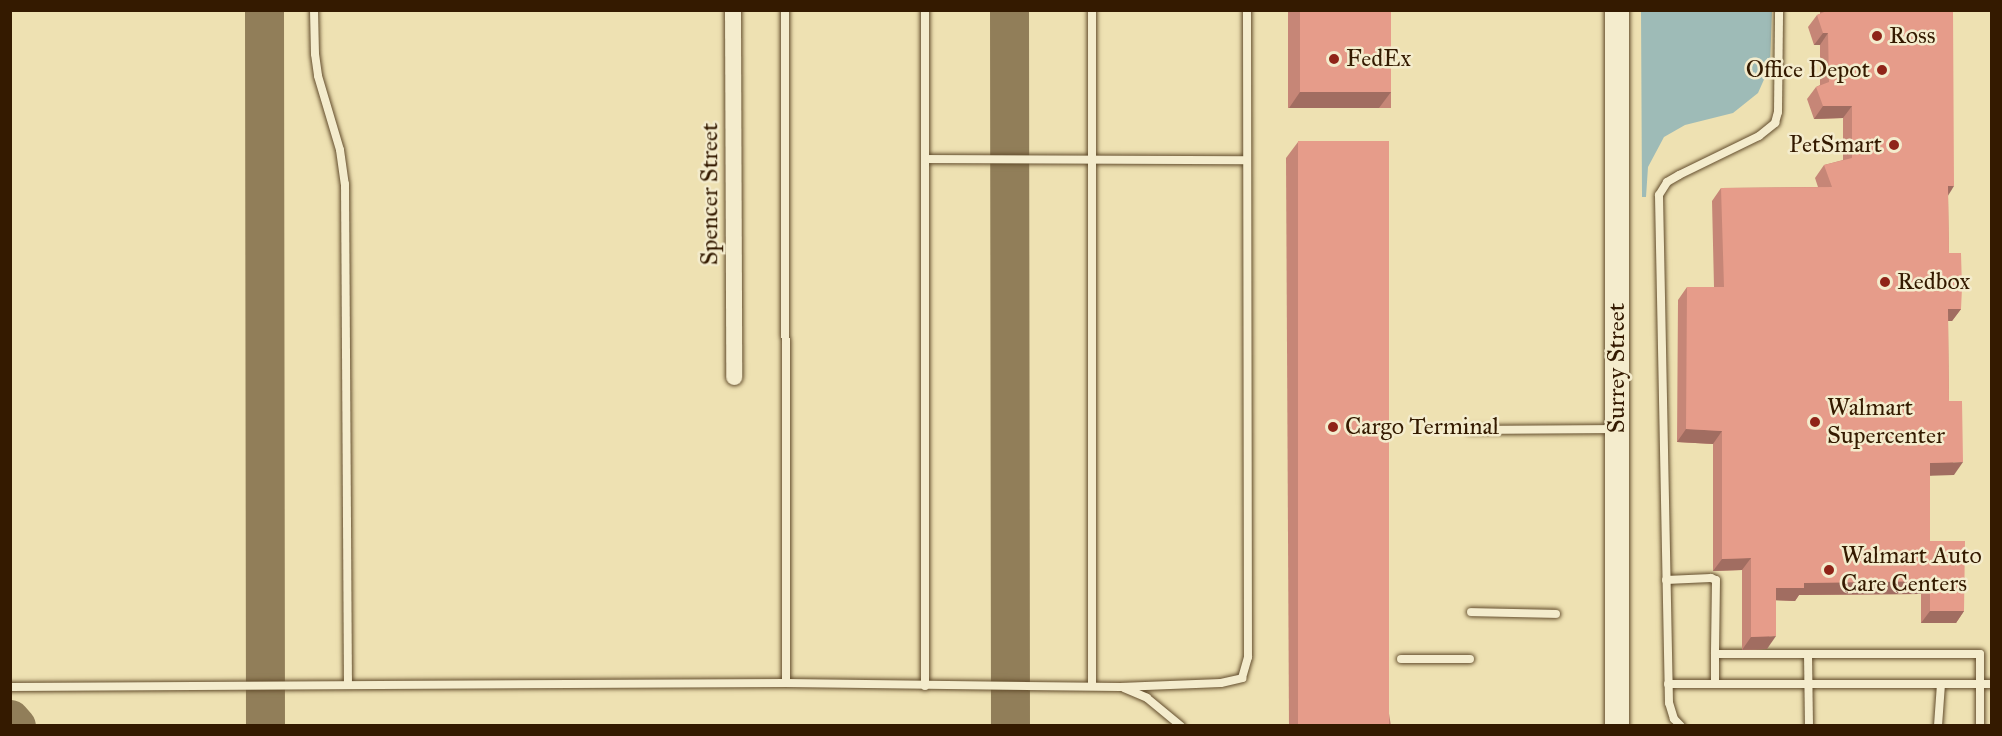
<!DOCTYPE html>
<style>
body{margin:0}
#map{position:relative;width:2002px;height:736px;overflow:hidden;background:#eee1b2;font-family:"IM FELL Great Primer",serif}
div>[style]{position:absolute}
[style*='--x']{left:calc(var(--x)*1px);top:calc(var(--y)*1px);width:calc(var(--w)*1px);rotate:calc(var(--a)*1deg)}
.water>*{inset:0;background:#9ebbb7}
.taxiway>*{height:39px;margin:-19.5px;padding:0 19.5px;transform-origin:19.5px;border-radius:19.5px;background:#917e59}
.roads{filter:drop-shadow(0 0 2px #624c2c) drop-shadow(0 0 2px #624c2c)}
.lane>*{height:8px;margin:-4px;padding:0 4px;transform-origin:4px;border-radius:4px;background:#f4eccd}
.street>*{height:16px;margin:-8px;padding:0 8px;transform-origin:8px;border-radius:8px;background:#f4eccd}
.secondary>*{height:24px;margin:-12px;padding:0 12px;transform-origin:12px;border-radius:12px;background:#f4eccd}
.wall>*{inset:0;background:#c68677;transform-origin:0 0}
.shaded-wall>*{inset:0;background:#a16d61}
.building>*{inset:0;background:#e69c8a;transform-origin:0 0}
.dots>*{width:16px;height:16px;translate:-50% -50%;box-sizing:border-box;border:3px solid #f4eccd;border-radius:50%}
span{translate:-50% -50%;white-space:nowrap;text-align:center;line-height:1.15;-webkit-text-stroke:5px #f4eccd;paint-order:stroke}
.poi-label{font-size:24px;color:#341a00}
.left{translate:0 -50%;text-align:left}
.right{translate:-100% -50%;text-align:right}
.street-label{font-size:24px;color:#341a00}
.frame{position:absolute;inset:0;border:12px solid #341a00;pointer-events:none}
</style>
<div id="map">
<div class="water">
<i style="clip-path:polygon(1641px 11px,1772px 11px,1770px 66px,1758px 93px,1733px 113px,1685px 125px,1664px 137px,1648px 167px,1646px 197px,1642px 197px)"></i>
</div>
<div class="taxiway">
<i style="--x:264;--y:10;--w:716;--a:89.92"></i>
<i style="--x:1009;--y:10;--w:716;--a:89.92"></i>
<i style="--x:10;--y:719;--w:9;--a:49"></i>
</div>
<div class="roads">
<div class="lane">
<i style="--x:314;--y:10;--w:44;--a:88.7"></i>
<i style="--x:315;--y:54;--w:22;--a:82"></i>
<i style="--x:318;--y:76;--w:77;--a:73.4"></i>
<i style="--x:340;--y:150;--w:34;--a:82"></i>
<i style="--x:345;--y:184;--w:501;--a:89.66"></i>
<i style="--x:785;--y:10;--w:673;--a:89.91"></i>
<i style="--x:925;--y:10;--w:676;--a:90"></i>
<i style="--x:1092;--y:10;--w:676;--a:90"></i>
<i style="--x:925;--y:159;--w:322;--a:0.2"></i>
<i style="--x:1470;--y:430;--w:146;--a:-0.4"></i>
<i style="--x:1666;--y:580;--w:45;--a:-2.5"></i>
<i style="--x:1711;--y:578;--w:5;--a:22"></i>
<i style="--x:1716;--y:580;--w:74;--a:90.8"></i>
<i style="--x:1471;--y:612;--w:85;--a:1.3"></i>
<i style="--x:1808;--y:654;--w:172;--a:0"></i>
<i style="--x:1980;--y:654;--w:72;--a:90"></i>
<i style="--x:1401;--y:659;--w:69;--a:0"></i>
<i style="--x:1668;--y:684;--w:273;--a:0"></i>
<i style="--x:1941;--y:684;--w:42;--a:94.1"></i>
<i style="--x:1715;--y:684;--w:30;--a:-90"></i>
<i style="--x:1715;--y:654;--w:93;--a:0"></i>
<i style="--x:1808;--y:654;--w:72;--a:89.2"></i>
<i style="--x:1941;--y:684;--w:51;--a:0"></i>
<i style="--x:10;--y:687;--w:776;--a:-0.3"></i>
<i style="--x:786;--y:683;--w:334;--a:0.7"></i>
<i style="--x:1120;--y:687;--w:101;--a:-2.3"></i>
<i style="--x:1221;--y:683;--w:22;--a:-13"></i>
<i style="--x:1242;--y:678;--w:22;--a:-74"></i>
<i style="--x:1248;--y:657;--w:647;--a:-90.09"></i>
<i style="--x:1124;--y:688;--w:25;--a:23"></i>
<i style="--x:1147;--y:698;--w:44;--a:39.5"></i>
<i style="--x:1681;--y:726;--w:10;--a:-135"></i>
<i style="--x:1674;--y:719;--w:17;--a:-107"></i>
<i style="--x:1669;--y:703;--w:508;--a:-91.13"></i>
<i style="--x:1659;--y:195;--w:15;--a:-58"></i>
<i style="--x:1667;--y:182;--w:14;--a:-30"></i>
<i style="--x:1679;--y:175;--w:89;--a:-26"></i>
<i style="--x:1759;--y:136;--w:21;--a:-39"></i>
<i style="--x:1775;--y:123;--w:11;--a:-75"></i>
<i style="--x:1778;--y:112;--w:102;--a:-89.4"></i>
</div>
<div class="street">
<i style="--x:733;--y:10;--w:367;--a:89.8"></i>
</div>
<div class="secondary">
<i style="--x:1617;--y:10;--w:716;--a:90"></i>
</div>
</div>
<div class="wall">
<i style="left:1288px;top:10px;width:103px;height:98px"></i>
<i style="clip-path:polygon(1820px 10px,1953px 10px,1948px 196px,1949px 253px,1961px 309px,1952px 321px,1948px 321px,1949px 401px,1954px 475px,1930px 475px,1930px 541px,1964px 611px,1956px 623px,1921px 623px,1921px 594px,1799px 595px,1795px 601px,1776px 600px,1767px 649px,1742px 650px,1742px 570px,1713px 571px,1713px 444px,1677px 442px,1678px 300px,1687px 287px,1714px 287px,1712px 201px,1721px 188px,1818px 187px,1815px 178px,1824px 165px,1843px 160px,1843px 118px,1814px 119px,1807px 99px,1816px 87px,1820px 85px,1820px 45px,1814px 45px,1808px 27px,1817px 15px,1820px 14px)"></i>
<i style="clip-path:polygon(1298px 142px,1391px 726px,1289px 726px,1286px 158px)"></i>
</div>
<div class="shaded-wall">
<i style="clip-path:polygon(1823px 33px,1828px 33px,1820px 45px,1814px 45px)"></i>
<i style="clip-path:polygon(1300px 92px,1391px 92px,1379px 108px,1289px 108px)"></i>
<i style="clip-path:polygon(1823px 106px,1852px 106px,1843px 118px,1814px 119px)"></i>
<i style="clip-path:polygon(1948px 186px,1954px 186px,1946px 199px)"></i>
<i style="clip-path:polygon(1948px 309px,1961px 309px,1952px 321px,1939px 321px)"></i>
<i style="clip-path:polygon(1686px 429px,1722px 431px,1713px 444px,1677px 442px)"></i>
<i style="clip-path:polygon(1963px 462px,1954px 475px,1922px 476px,1930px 463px)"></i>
<i style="clip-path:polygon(1751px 558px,1742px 570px,1713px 571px,1722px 559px)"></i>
<i style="clip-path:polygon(1930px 581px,1921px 594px,1799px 595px,1795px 601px,1767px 600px,1776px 588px,1804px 583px)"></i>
<i style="clip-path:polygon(1930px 611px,1964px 611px,1956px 623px,1921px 623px)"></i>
<i style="clip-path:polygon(1776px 636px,1767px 649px,1742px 650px,1751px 637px)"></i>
</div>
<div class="building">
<i style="left:1300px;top:10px;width:91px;height:82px"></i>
<i style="clip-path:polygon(1829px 10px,1953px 10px,1954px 186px,1948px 186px,1949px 253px,1961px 253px,1962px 288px,1961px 309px,1948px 309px,1949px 401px,1962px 401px,1963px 462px,1930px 463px,1930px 541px,1965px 541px,1964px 611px,1930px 611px,1930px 581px,1804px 583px,1804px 588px,1776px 588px,1776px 636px,1751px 637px,1751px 558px,1722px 559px,1722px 431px,1686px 429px,1687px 287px,1724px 287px,1721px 188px,1832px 187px,1824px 165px,1852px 158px,1852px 106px,1823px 106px,1816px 87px,1829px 82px,1828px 33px,1823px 33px,1817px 15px)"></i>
<i style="left:1389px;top:141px;width:585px;height:91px;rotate:90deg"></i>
</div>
<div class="dots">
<i style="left:1877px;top:36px;background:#8f2418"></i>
<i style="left:1334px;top:59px;background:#8f2418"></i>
<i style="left:1882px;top:70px;background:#8f2418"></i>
<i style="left:1894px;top:145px;background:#8f2418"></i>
<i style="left:1885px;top:282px;background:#8f2418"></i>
<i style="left:1815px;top:422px;background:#8f2418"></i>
<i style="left:1333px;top:427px;background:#8f2418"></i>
<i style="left:1829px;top:570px;background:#8f2418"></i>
</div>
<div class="poi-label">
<span class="left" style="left:1889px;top:36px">Ross</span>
<span class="left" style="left:1346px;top:59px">FedEx</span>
<span class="right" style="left:1870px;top:70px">Office Depot</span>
<span class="right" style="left:1882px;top:145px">PetSmart</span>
<span class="left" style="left:1897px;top:282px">Redbox</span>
<span class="left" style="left:1827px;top:422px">Walmart<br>Supercenter</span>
<span class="left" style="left:1345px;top:427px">Cargo Terminal</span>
<span class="left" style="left:1841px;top:570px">Walmart Auto<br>Care Centers</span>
</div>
<div class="street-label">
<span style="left:710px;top:194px;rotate:-90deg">Spencer Street</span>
<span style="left:1617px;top:368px;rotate:-90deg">Surrey Street</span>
</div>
<div class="frame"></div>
</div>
